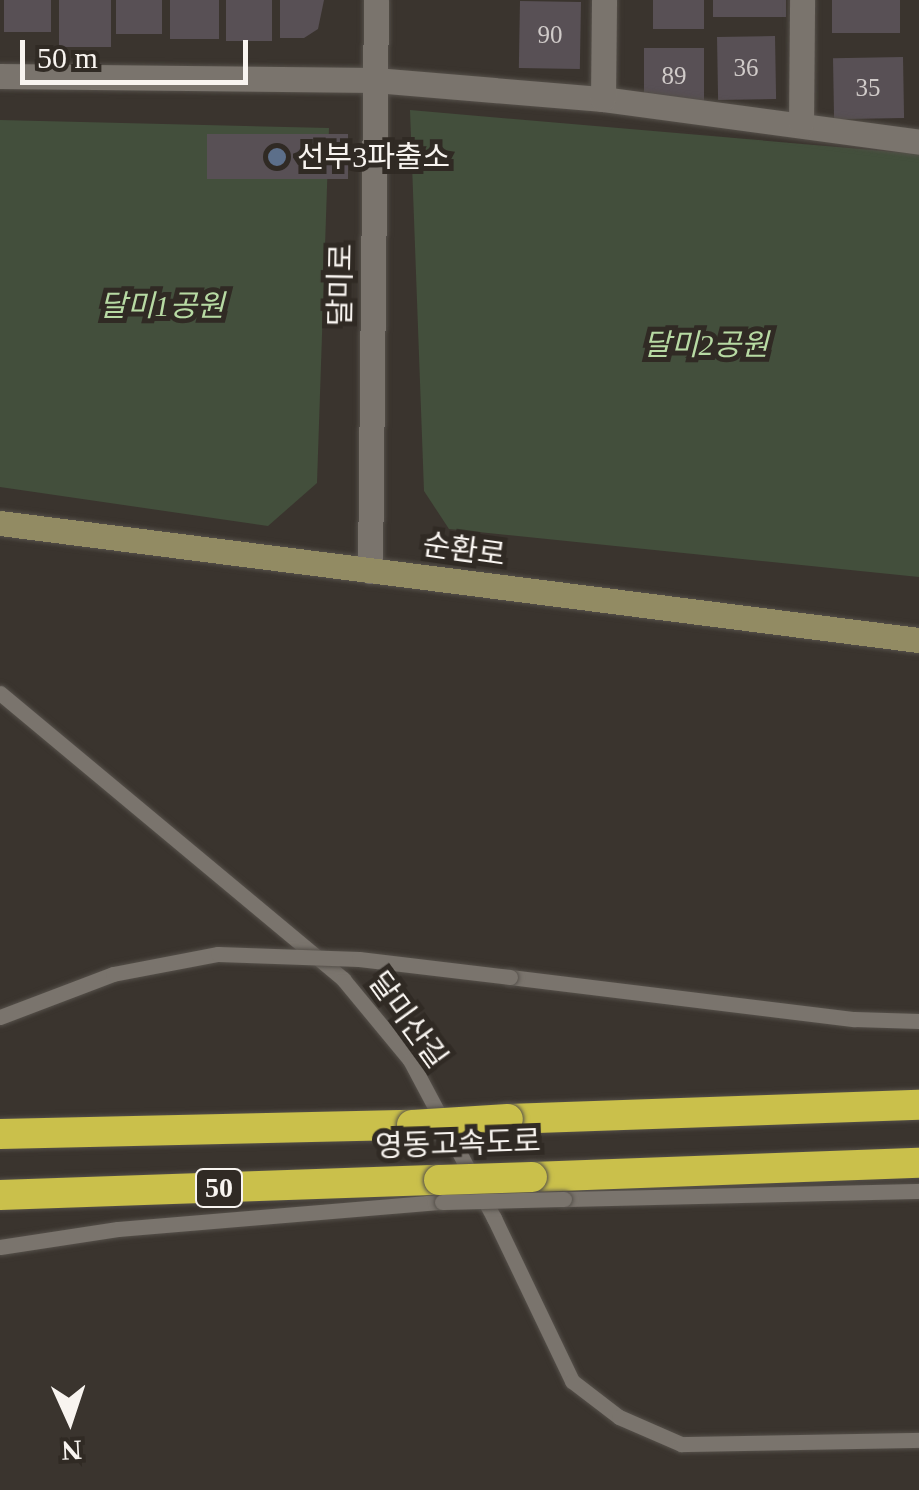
<!DOCTYPE html>
<meta charset="utf-8">
<style>
body{margin:0}
#map{position:relative;width:919px;height:1490px;overflow:hidden;background:#3a342e;font-family:"Times New Roman","Noto Sans KR",serif}
div>[style]{position:absolute}
[style*='--x']{left:calc(var(--x)*1px);top:calc(var(--y)*1px);width:calc(var(--w)*1px);rotate:calc(var(--a)*1deg)}
.green>*{inset:0;background:#434f3c}
.building>*{inset:0;background:#585055;transform-origin:0 0}
.roads{filter:drop-shadow(0 0 2px #55504a) drop-shadow(0 0 2px #55504a)}
.service>*{height:15px;margin:-7.5px;padding:0 7.5px;transform-origin:7.5px;border-radius:7.5px;background:#7a746d}
.minor>*{height:25px;margin:-12.5px;padding:0 12.5px;transform-origin:12.5px;border-radius:12.5px;background:#7a746d}
.tertiary>*{height:25px;margin:-12.5px;padding:0 12.5px;transform-origin:12.5px;border-radius:12.5px;background:#7a746d}
.secondary>*{height:25px;margin:-12.5px;padding:0 12.5px;transform-origin:12.5px;border-radius:12.5px;background:#928b63}
.motorway>*{height:30px;margin:-15px;padding:0 15px;transform-origin:15px;border-radius:15px;background:#cac04b}
.bridges{filter:drop-shadow(0 0 2px #55504a) drop-shadow(0 0 2px #55504a)}
.service-bridge>*{height:15px;margin:-7.5px;padding:0 7.5px;transform-origin:7.5px;border-radius:7.5px;background:#7a746d}
.motorway-bridge>*{height:30px;margin:-15px;padding:0 15px;transform-origin:15px;border-radius:15px;background:#cac04b}
.dots>*{width:28px;height:28px;translate:-50% -50%;box-sizing:border-box;border:5px solid #302a24;border-radius:50%}
span{translate:-50% -50%;white-space:nowrap;text-align:center;line-height:1.15;-webkit-text-stroke:10px #302a24;paint-order:stroke}
.number-label{font-size:25px;color:#d0cbc9}
.number-label span{-webkit-text-stroke-width:0}
.shield-label span{padding:2px 8px;background:#302a24;border:2px solid;border-radius:8px;-webkit-text-stroke-width:0}
.shield-label{font-size:28px;color:#f8f4f0;font-weight:700}
.poi-label{font-size:30px;color:#f8f4f0}
.left{translate:0 -50%;text-align:left}
.street-label{font-size:30px;color:#f8f4f0}
.park-label{font-size:30px;color:#b7daa3;font-style:italic}
.north{position:absolute;left:20px;top:1370px;width:100px;height:100px;-webkit-text-stroke:8px #302a24;paint-order:stroke;rotate:177deg;font-size:28px;font-weight:700;line-height:40px;text-align:center;color:#f8f4f0}
.north::after{content:'';display:block;margin:auto;width:35px;height:45px;background:#f8f4f0;clip-path:polygon(50% 0,100% 100%,50% 72%,0 100%)}
.scale{position:absolute;left:20px;top:40px;width:228px;height:45px;box-sizing:border-box;border:5px solid #f8f4f0;border-top:0;padding-left:12px;font-size:30px;line-height:35px;white-space:nowrap;color:#f8f4f0;-webkit-text-stroke:8px #302a24;paint-order:stroke}
</style>
<div id="map">
<div class="green">
<i style="clip-path:polygon(410px 110px,919px 154px,919px 577px,449px 529px,424px 491px)"></i>
<i style="clip-path:polygon(0 120px,329px 128px,317px 483px,268px 526px,0 487px)"></i>
</div>
<div class="building">
<i style="left:4px;top:0;width:47px;height:32px"></i>
<i style="left:59px;top:0;width:52px;height:47px"></i>
<i style="left:116px;top:0;width:46px;height:34px"></i>
<i style="left:170px;top:0;width:49px;height:39px"></i>
<i style="left:226px;top:0;width:46px;height:41px"></i>
<i style="clip-path:polygon(280px 0,324px 0,318px 29px,304px 38px,280px 38px)"></i>
<i style="left:653px;top:0;width:51px;height:29px"></i>
<i style="left:713px;top:0;width:73px;height:17px"></i>
<i style="left:832px;top:0;width:68px;height:33px"></i>
<i style="left:520px;top:1px;width:61px;height:67px;rotate:1deg"></i>
<i style="left:775px;top:36px;width:63px;height:58px;rotate:89deg"></i>
<i style="left:704px;top:48px;width:55px;height:60px;rotate:90deg"></i>
<i style="left:903px;top:57px;width:61px;height:70px;rotate:89deg"></i>
<i style="left:207px;top:134px;width:141px;height:45px"></i>
</div>
<div class="roads">
<div class="service">
<i style="--x:0;--y:693;--w:447;--a:39.8"></i>
<i style="--x:343;--y:979;--w:105;--a:50.4"></i>
<i style="--x:410;--y:1060;--w:179;--a:62"></i>
<i style="--x:494;--y:1218;--w:181;--a:64.4"></i>
<i style="--x:572;--y:1381;--w:59;--a:37.5"></i>
<i style="--x:619;--y:1417;--w:68;--a:23.5"></i>
<i style="--x:681;--y:1444;--w:238;--a:-1"></i>
<i style="--x:510;--y:977;--w:347;--a:7"></i>
<i style="--x:854;--y:1019;--w:65;--a:1.8"></i>
<i style="--x:564;--y:1199;--w:355;--a:-1.3"></i>
<i style="--x:0;--y:1247;--w:119;--a:-8.7"></i>
<i style="--x:118;--y:1229;--w:325;--a:-4.8"></i>
</div>
<div class="minor">
<i style="--x:0;--y:76;--w:375;--a:0.6"></i>
<i style="--x:375;--y:80;--w:229;--a:4.8"></i>
<i style="--x:603;--y:99;--w:319;--a:7.7"></i>
<i style="--x:603;--y:99;--w:99;--a:-89.4"></i>
<i style="--x:801;--y:125;--w:125;--a:-89.5"></i>
</div>
<div class="tertiary">
<i style="--x:370;--y:571;--w:571;--a:-89.4"></i>
</div>
<div class="secondary">
<i style="--x:0;--y:523;--w:926;--a:7.26"></i>
</div>
<div class="motorway">
<i style="--x:508;--y:1119;--w:411;--a:-2"></i>
<i style="--x:0;--y:1134;--w:412;--a:-1.3"></i>
<i style="--x:532;--y:1177;--w:387;--a:-2.1"></i>
<i style="--x:0;--y:1195;--w:439;--a:-2"></i>
</div>
</div>
<div class="bridges">
<div class="service-bridge">
<i style="--x:0;--y:1017;--w:121;--a:-20.8"></i>
<i style="--x:113;--y:974;--w:107;--a:-10.8"></i>
<i style="--x:218;--y:954;--w:141;--a:2"></i>
<i style="--x:359;--y:959;--w:152;--a:6.8"></i>
<i style="--x:442;--y:1202;--w:122;--a:-1.4"></i>
</div>
<div class="motorway-bridge">
<i style="--x:412;--y:1125;--w:96;--a:-3.6"></i>
<i style="--x:439;--y:1180;--w:93;--a:-1.8"></i>
</div>
</div>
<div class="dots">
<i style="left:277px;top:157px;background:#5c6f8a"></i>
</div>
<div class="number-label">
<span style="left:550px;top:35px">90</span>
<span style="left:746px;top:68px">36</span>
<span style="left:674px;top:76px">89</span>
<span style="left:868px;top:88px">35</span>
</div>
<div class="shield-label">
<span style="left:219px;top:1188px">50</span>
</div>
<div class="poi-label">
<span class="left" style="left:297px;top:157px">선부3파출소</span>
</div>
<div class="street-label">
<span style="left:341px;top:285px;rotate:-89deg">달미로</span>
<span style="left:464px;top:550px;rotate:8deg">순환로</span>
<span style="left:408px;top:1020px;rotate:54deg">달미산길</span>
<span style="left:458px;top:1144px;rotate:-2deg">영동고속도로</span>
</div>
<div class="park-label">
<span style="left:162px;top:306px">달미1공원</span>
<span style="left:706px;top:345px">달미2공원</span>
</div>
<div class="north">N</div>
<div class="scale">50 m</div>
</div>
